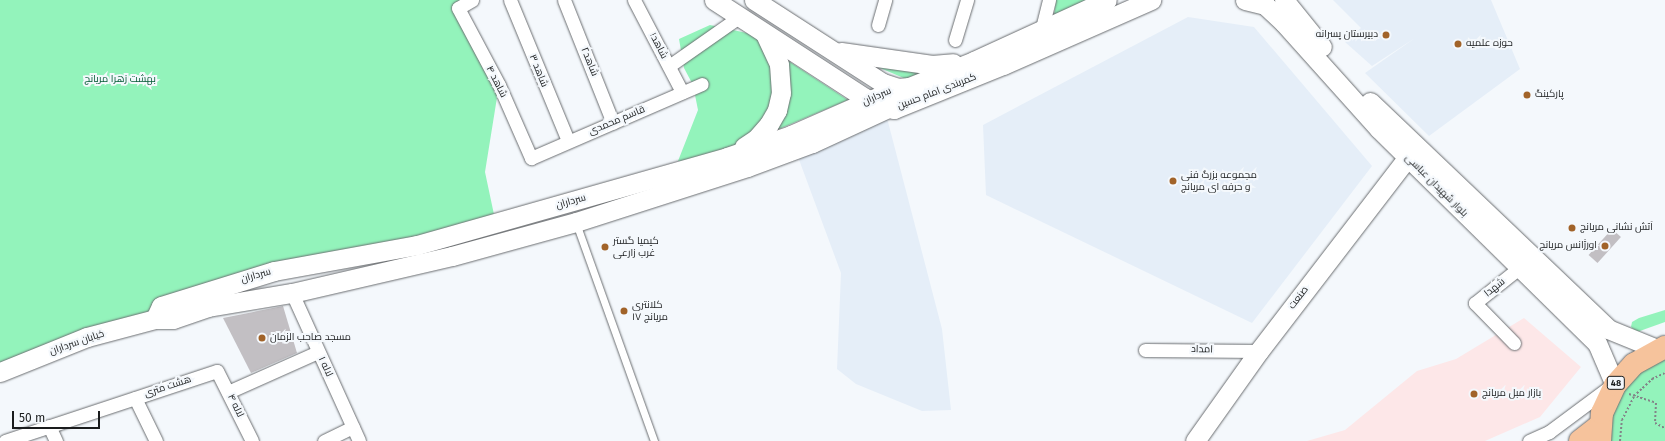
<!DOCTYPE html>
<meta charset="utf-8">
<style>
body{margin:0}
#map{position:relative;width:1665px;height:441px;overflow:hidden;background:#f4f8fc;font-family:"Fira Sans",Cairo,sans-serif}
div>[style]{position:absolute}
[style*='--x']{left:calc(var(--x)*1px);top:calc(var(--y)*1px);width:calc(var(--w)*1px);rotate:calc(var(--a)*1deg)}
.commercial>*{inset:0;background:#fde7e8}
.built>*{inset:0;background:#e5eef8}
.green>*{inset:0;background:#93f3bb}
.building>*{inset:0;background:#c2bfc3;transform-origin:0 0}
.path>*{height:2px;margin-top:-1px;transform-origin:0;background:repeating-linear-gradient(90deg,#828588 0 2px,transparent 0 4px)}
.roads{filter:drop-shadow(0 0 1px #6a6d70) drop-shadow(0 0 1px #6a6d70)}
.lane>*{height:7px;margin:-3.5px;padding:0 3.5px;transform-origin:3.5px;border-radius:3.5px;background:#fff}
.street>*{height:13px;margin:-6.5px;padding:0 6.5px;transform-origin:6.5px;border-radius:6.5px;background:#fff}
.secondary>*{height:19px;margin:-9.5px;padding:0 9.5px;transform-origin:9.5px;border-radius:9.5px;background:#fff}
.highway>*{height:22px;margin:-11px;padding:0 11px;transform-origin:11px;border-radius:11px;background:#f6c39c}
.dots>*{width:11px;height:11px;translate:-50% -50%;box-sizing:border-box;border:2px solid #f4f8fc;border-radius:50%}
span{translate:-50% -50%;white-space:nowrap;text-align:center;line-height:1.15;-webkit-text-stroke:4px #f4f8fc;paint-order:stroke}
.shield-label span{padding:1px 3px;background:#f4f8fc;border:1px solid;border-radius:3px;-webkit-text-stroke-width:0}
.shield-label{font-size:9px;color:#1a1c1d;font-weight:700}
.poi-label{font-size:10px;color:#1a1c1d}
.right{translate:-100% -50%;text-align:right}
.left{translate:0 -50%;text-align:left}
.street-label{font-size:10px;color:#1a1c1d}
.park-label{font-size:10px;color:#035934}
.scale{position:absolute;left:12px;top:411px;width:88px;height:18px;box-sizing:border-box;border:2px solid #1a1c1d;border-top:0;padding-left:5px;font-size:12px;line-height:14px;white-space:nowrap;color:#1a1c1d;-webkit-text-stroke:3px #f4f8fc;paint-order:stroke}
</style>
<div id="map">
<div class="commercial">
<i style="clip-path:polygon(1524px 318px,1581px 367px,1540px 417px,1485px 441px,1307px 441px,1345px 430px,1417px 371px,1456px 359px)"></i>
</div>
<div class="built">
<i style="clip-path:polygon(1333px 0,1491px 0,1520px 69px,1429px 136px,1365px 73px,1415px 38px,1372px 66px,1345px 42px,1361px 28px)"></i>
<i style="clip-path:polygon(1188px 17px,1254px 27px,1372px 166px,1252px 323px,986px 195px,983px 125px)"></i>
<i style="clip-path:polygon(887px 118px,942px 329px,951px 410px,922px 411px,856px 384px,837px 369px,841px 273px,798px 157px)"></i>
</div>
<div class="green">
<i style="clip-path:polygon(0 0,472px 0,458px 8px,499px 85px,485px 172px,496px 224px,274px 271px,155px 319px,0 370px)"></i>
<i style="clip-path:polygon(1056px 0,1087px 0,1054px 15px)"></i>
<i style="clip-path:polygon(710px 25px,756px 35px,771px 65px,772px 94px,768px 114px,752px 133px,718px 158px,678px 161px,698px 110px,693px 85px,684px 68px,679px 39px)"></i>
<i style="clip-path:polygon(784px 58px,848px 100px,772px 132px,788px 107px)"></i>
<i style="clip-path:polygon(866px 62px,935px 70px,906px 79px)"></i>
<i style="clip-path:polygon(1665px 310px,1665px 322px,1637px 332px,1631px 327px,1632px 322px,1639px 318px)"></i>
<i style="clip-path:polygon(1665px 357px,1665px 441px,1608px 441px,1616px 399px,1632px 377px)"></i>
</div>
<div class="building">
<i style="left:1612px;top:229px;width:12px;height:35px;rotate:42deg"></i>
<i style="clip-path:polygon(283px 306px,297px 353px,251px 373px,223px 318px)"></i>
</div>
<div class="path">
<i style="--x:1629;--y:394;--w:28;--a:18"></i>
<i style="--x:1656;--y:403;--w:20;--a:93"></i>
<i style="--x:1655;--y:423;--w:11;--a:27"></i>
<i style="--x:1620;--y:441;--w:21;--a:-85"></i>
<i style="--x:1622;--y:420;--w:27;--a:-63"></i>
<i style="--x:1634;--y:396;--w:25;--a:-43"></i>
<i style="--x:1652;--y:379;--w:14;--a:-25"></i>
</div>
<div class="roads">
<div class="lane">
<i style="--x:576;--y:223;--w:232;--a:70.3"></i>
</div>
<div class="street">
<i style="--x:472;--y:0;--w:16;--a:150"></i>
<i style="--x:458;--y:8;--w:87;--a:62"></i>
<i style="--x:499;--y:85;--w:80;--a:66.3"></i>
<i style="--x:531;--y:158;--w:186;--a:-23.4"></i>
<i style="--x:510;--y:0;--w:152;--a:67.6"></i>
<i style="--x:564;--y:0;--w:132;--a:68.3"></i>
<i style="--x:634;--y:0;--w:104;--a:62.4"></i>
<i style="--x:878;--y:25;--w:26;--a:-74"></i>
<i style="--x:1041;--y:32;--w:33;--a:-76"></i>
<i style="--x:955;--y:40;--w:42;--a:-73.3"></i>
<i style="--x:669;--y:66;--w:85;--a:-35"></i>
<i style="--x:292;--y:293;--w:162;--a:65.6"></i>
<i style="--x:1514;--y:343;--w:56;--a:-134.3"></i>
<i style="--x:1475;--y:303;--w:56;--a:-38.5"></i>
<i style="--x:1145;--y:350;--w:114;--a:0.5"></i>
<i style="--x:228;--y:392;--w:98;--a:-24"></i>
<i style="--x:135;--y:398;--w:48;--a:64"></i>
<i style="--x:49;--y:426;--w:17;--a:65"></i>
<i style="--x:5;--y:441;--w:223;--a:-18.3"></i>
<i style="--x:217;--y:371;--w:78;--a:63.4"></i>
<i style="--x:324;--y:441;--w:32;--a:-26"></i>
<i style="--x:1529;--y:441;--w:22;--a:-24"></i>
<i style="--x:1549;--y:432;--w:77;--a:-36.6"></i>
</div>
<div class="secondary">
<i style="--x:714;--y:0;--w:180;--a:33"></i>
<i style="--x:865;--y:98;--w:17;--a:28"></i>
<i style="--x:880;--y:106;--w:14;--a:12"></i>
<i style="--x:894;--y:109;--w:118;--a:-22"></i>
<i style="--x:1003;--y:65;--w:162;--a:-23.7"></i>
<i style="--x:754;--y:0;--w:153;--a:32.8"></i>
<i style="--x:883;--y:83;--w:16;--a:18"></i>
<i style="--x:898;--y:88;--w:11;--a:-5"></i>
<i style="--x:909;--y:87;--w:70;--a:-21.8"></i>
<i style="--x:974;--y:61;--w:146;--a:-24.6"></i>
<i style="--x:1245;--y:0;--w:21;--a:14"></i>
<i style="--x:1265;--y:5;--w:26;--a:43"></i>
<i style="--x:1284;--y:23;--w:142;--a:48.1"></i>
<i style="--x:1379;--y:129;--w:305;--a:44.5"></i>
<i style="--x:1597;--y:343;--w:46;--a:66.8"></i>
<i style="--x:1284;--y:0;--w:60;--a:51"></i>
<i style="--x:841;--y:52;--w:92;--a:8.1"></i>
<i style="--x:932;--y:65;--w:21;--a:-5"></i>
<i style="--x:1370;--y:102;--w:329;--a:43.6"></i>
<i style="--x:1608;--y:329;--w:53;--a:22.2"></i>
<i style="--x:744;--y:147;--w:14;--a:-34"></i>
<i style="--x:756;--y:139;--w:20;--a:-49"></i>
<i style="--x:769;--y:124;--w:16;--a:-60"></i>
<i style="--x:777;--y:110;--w:17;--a:-77"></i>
<i style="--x:781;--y:93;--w:29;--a:-94"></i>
<i style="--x:779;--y:64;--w:33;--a:-115"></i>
<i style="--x:155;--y:319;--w:14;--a:-65"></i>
<i style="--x:161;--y:306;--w:118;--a:-17.2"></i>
<i style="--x:274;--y:271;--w:145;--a:-10.3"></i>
<i style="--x:417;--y:245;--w:322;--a:-15.8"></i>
<i style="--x:727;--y:157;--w:68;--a:-19"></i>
<i style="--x:791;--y:135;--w:117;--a:-23.7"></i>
<i style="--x:0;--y:372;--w:94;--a:-21.9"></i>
<i style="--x:87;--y:337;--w:70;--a:-14.8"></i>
<i style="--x:155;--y:319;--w:18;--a:0"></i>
<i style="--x:173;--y:319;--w:37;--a:-19"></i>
<i style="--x:208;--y:307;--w:85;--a:-9.5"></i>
<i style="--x:292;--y:293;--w:164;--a:-13"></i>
<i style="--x:452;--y:256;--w:129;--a:-15.3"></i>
<i style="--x:576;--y:222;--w:180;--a:-17.8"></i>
<i style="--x:747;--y:167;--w:69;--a:-20.3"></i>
<i style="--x:812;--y:143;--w:84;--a:-24.7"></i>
<i style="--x:888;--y:108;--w:22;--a:-63"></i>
<i style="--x:1195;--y:441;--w:110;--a:-54.6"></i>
<i style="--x:1259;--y:351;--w:243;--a:-52.5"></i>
</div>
<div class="highway">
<i style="--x:1580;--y:441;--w:24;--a:-38"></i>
<i style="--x:1600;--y:441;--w:28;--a:-86"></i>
<i style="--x:1602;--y:413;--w:31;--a:-65"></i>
<i style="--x:1615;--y:385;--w:28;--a:-48"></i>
<i style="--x:1634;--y:364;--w:35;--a:-29"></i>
</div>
</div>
<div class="dots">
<i style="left:1386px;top:35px;background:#a16329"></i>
<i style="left:1458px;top:44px;background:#a16329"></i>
<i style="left:1527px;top:95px;background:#a16329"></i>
<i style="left:1173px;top:181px;background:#a16329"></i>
<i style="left:1572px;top:228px;background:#a16329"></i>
<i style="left:1605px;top:246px;background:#a16329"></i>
<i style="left:605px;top:247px;background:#a16329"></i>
<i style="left:624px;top:311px;background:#a16329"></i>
<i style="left:262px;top:338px;background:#a16329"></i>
<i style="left:1474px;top:394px;background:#a16329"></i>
</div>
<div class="shield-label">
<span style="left:1616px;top:383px">48</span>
</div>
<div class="poi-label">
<span class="right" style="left:1378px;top:35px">دبیرستان پسرانه</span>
<span class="left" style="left:1466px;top:44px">حوزه علمیه</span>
<span class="left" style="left:1535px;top:95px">پارکینگ</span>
<span class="left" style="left:1181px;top:181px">مجموعه بزرگ فنی<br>و حرفه ای مریانج</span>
<span class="left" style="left:1580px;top:228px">آتش نشانی مریانج</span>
<span class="left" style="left:613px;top:247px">کیمیا گستر<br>غرب زارعی</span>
<span class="right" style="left:1597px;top:246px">اورژانس مریانج</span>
<span class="left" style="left:632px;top:311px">کلانتری<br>۱۷ مریانج</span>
<span class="left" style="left:270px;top:338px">مسجد صاحب الزمان</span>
<span class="left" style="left:1482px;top:394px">بازار مبل مریانج</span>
</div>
<div class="street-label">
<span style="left:658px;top:46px;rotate:62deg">شاهد۱</span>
<span style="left:589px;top:62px;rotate:68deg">شاهد۲</span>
<span style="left:538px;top:71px;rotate:68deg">شاهد ۳</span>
<span style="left:496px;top:82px;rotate:63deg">شاهد ۴</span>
<span style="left:937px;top:92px;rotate:-21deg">کمربندی امام حسین</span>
<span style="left:877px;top:97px;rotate:-24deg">سرداران</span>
<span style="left:617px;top:121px;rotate:-23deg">قاسم محمدی</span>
<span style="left:1436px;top:186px;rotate:45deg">بلوار شهیدان عباسی</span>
<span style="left:571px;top:202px;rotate:-16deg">سرداران</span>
<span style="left:256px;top:276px;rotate:-16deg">سرداران</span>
<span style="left:1495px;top:288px;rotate:-39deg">شهدا</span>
<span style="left:1299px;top:298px;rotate:-53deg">صنعت</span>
<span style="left:77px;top:343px;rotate:-19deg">خیابان سرداران</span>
<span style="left:1202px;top:350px;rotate:1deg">امداد</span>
<span style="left:325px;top:367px;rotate:65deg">لاله ۱</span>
<span style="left:168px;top:387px;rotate:-18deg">هشت متری</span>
<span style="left:235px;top:406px;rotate:64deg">لاله ۴</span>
</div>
<div class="park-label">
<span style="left:120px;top:80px">بهشت زهرا مریانج</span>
</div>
<div class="scale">50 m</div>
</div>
